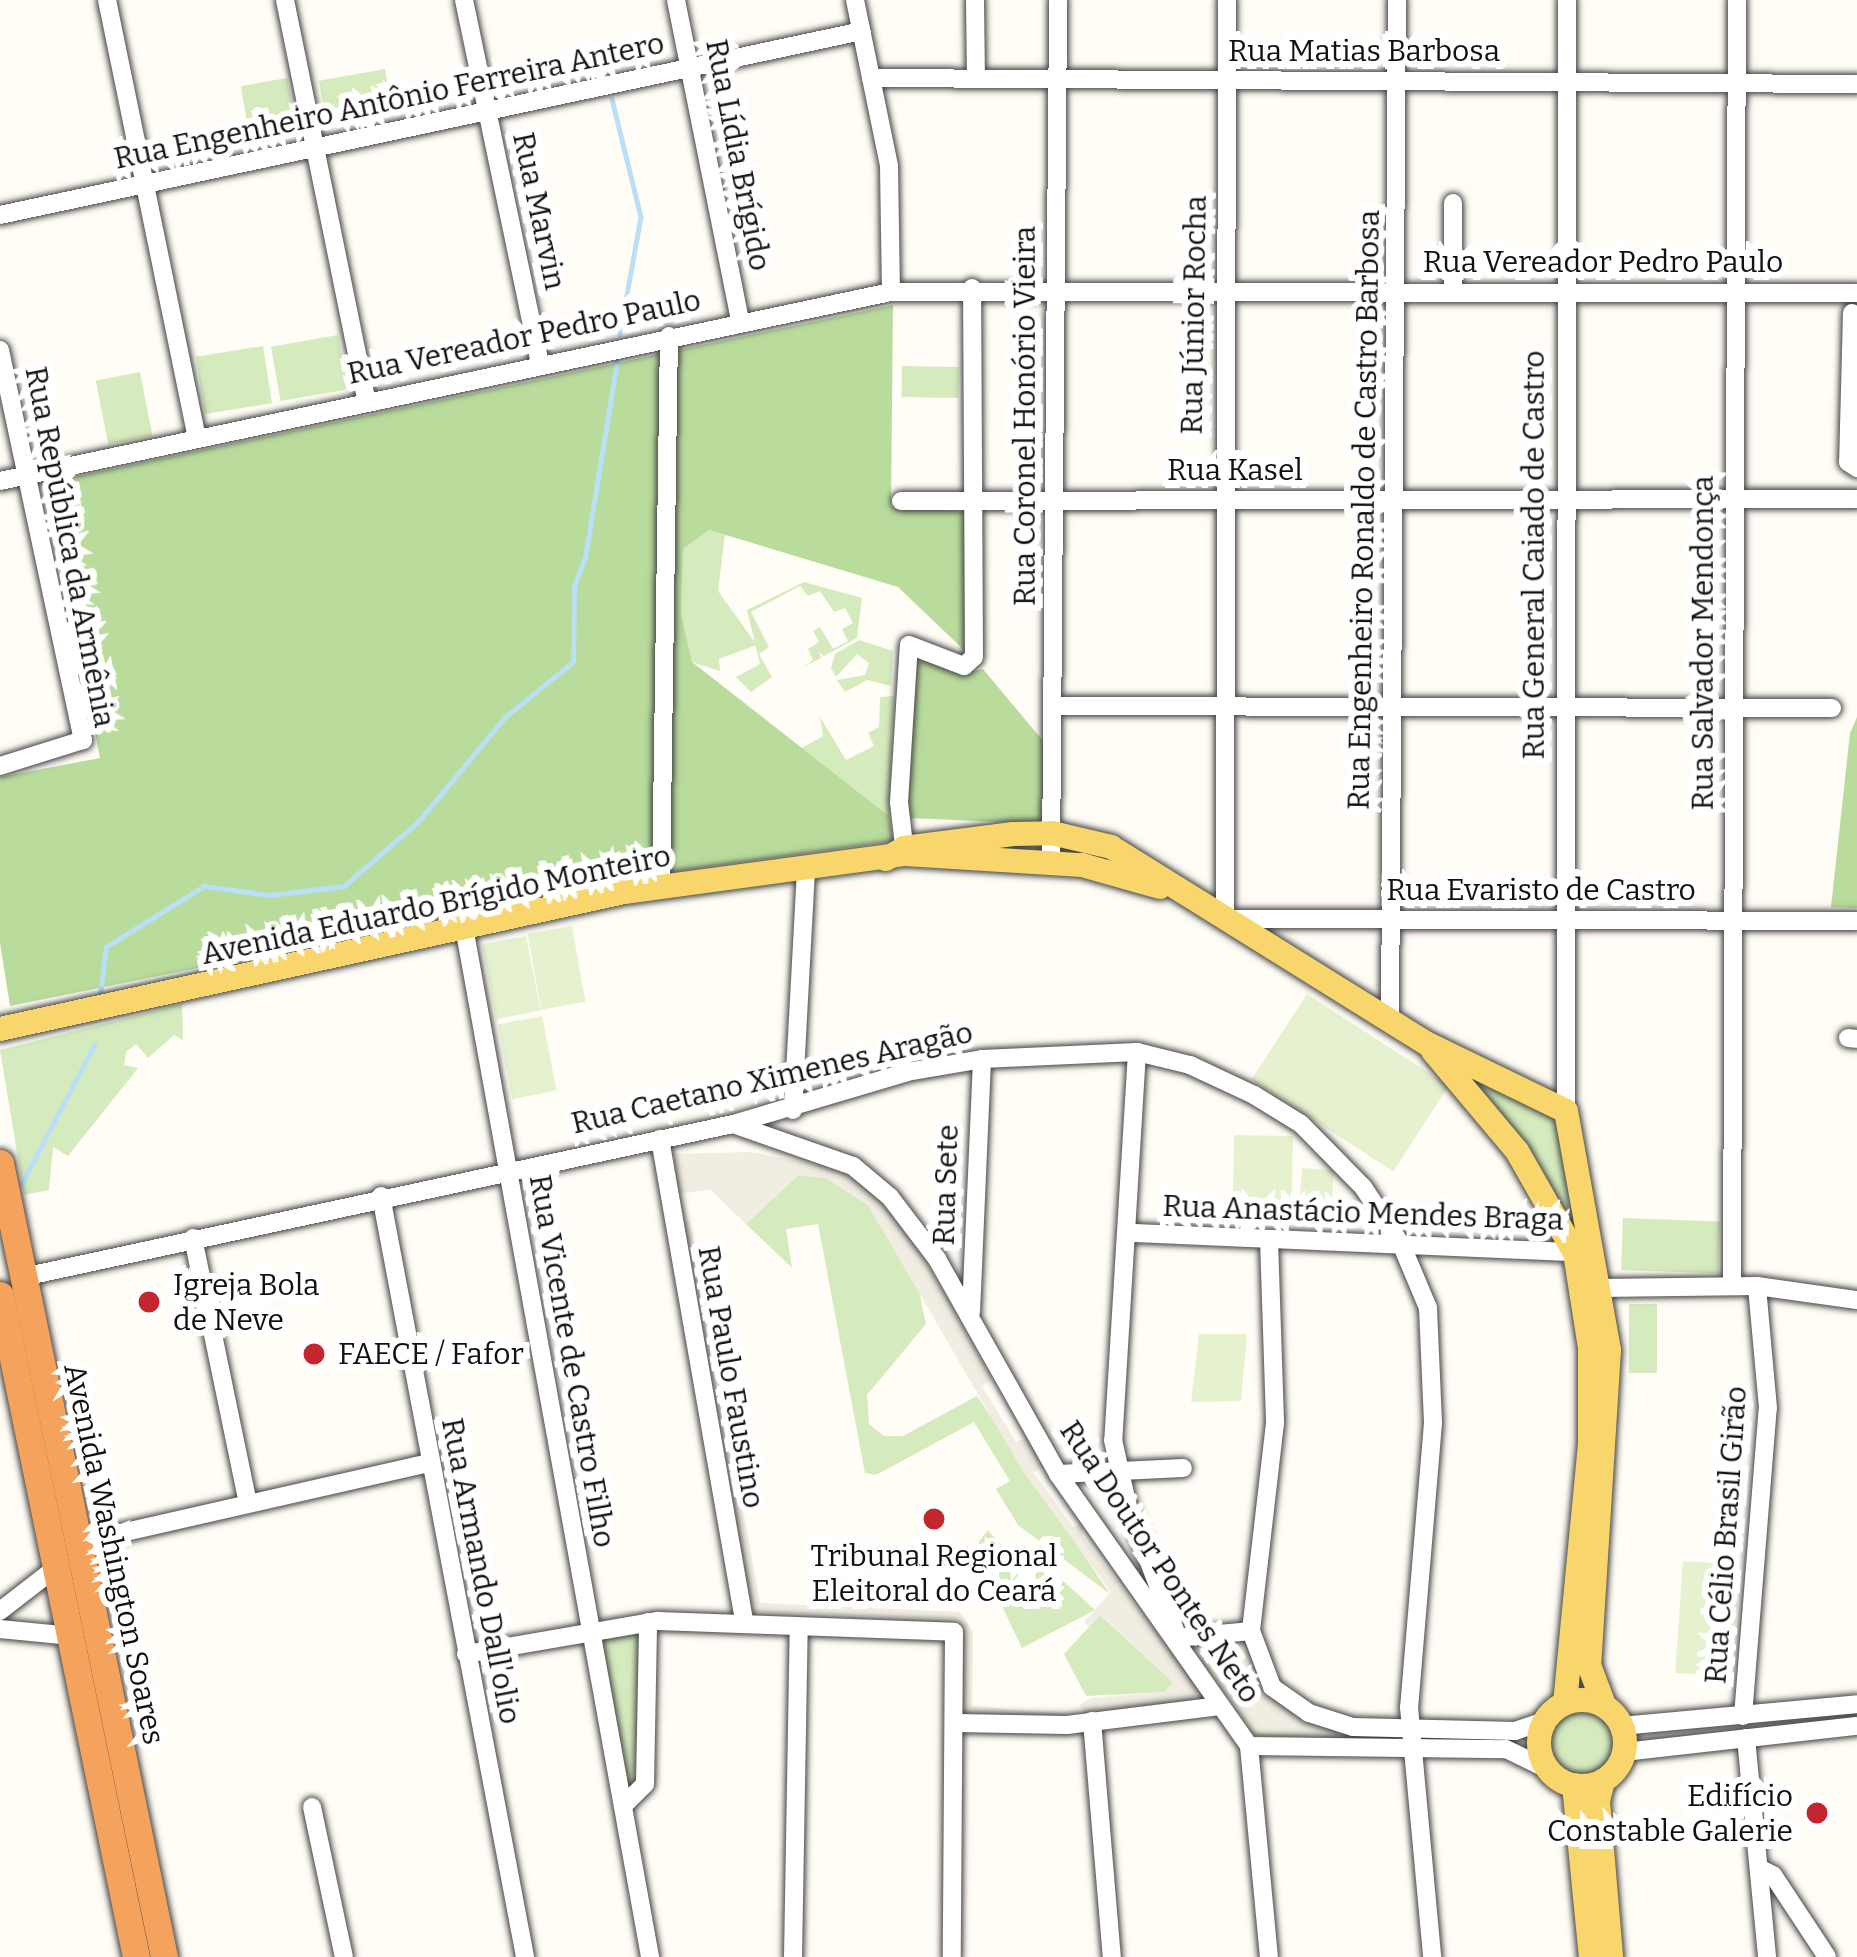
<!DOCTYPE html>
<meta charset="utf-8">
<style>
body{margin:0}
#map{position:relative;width:1857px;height:1957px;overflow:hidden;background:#fffdf5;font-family:Bitter,serif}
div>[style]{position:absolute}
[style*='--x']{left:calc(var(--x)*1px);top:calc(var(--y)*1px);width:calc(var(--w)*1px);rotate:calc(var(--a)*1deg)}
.green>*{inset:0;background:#d5ebbd;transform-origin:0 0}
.round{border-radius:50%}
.forest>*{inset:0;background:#b9dc9c}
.pitch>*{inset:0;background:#e6f2cf;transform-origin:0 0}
.plaza>*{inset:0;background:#f1ede2}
.stream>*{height:4.5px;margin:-2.25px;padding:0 2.25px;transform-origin:2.25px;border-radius:2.25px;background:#b9e0f7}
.roads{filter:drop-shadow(0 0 3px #444) drop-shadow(0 0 3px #444)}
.minor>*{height:18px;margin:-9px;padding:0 9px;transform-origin:9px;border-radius:9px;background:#fff}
.major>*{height:24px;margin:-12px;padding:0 12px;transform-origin:12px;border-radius:12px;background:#f9d66b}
.major>.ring{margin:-12px;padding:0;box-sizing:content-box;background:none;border:24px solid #f9d66b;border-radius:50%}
.highway>*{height:27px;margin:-13.5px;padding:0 13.5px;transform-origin:13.5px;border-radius:13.5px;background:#f5a25d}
.dots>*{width:33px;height:33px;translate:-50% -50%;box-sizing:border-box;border:6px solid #fff;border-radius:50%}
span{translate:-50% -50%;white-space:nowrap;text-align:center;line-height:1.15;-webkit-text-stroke:12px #fff;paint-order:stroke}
.street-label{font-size:30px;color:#111}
.poi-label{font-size:30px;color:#111}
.left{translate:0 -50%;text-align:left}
.right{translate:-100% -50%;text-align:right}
</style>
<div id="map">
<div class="green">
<i style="left:385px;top:69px;width:46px;height:67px;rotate:80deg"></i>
<i style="left:287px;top:78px;width:57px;height:47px;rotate:80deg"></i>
<i style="left:338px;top:335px;width:55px;height:68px;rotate:80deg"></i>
<i style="left:263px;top:346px;width:58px;height:68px;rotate:81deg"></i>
<i style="left:902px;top:366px;width:57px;height:31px;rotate:1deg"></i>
<i style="left:140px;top:372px;width:65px;height:45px;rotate:79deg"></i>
<i style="clip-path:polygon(709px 530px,725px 535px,718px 591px,757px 645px,719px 659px,720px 671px,692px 662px,681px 612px,683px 549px)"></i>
<i style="clip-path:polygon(804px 582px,862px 598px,857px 638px,824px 656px,819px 652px,821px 658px,804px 667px,813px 660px,808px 649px,819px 642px,813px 631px,820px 627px,833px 649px,848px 641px,842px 629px,853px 623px,845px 608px,834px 612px,820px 591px,808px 596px,800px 586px,751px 612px,769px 647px,759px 654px,772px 677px,751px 692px,736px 677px,760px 664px,747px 610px)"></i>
<i style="clip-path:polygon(859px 640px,893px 651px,891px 686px,867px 680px,845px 692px,837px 680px,865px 675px,869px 663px,857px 654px,836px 677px,831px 668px,835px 654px)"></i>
<i style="clip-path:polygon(894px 696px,889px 816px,802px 748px,823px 736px,820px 717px,846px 760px,874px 746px,868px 733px,879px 727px,880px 697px)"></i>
<i style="clip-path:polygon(182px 1004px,183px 1040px,174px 1035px,148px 1058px,136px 1044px,126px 1052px,124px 1065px,138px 1068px,68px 1156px,53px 1147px,49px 1190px,24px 1195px,0 1050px)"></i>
<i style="clip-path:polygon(1459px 1068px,1555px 1118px,1575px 1221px,1572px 1222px)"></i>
<i style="clip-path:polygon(798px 1175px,826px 1178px,868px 1205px,919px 1291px,926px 1324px,867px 1395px,869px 1424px,884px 1436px,903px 1436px,977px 1396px,1110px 1594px,1018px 1525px,996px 1489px,1010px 1481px,974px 1422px,876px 1475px,865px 1473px,818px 1224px,786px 1229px,792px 1268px,746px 1224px)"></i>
<i style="left:1623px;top:1218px;width:97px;height:52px;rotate:2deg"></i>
<i style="left:1629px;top:1304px;width:28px;height:69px"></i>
<i style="clip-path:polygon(988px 1530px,1028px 1576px,1049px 1568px,1095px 1610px,1022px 1648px,974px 1548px)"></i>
<i style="clip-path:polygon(1100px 1615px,1173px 1682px,1165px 1692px,1086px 1696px,1064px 1654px)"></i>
<i style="clip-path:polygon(643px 1631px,634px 1789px,623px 1793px,599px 1637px)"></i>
<i style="clip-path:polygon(1209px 1639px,1247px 1643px,1259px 1676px,1343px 1737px,1257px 1736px,1200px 1658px)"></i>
<i class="round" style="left:1550px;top:1709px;width:68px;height:68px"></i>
</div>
<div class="forest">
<i style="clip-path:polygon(893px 305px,891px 506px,966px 512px,965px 651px,898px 587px,709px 530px,683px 549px,681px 612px,692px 662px,889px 816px,893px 841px,684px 870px,10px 1006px,0 943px,0 777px,100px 758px,46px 483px)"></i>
<i style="clip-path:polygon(925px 660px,959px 674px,983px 669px,1044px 742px,1047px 824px,908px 818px,915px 665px)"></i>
<i style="clip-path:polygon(1857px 717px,1857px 908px,1831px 907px,1850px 733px)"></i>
</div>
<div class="pitch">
<i style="left:572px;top:926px;width:77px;height:45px;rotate:80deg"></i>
<i style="left:526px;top:936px;width:76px;height:45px;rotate:79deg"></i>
<i style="left:1307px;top:994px;width:169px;height:102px;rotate:33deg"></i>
<i style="left:542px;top:1016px;width:76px;height:45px;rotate:79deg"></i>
<i style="left:1234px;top:1135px;width:59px;height:86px;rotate:1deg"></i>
<i style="left:1302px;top:1168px;width:32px;height:57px;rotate:4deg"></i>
<i style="clip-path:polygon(1199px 1334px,1247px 1334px,1241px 1401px,1191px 1402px)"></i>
<i style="left:1683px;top:1561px;width:57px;height:112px;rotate:4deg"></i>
</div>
<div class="plaza">
<i style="clip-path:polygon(750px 1152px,836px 1168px,879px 1197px,910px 1234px,992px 1379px,982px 1386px,1016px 1442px,1026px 1438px,1042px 1467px,1034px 1473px,1073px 1527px,1082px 1523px,1083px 1537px,1199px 1688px,1192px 1701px,1085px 1713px,1079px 1705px,1091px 1698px,1164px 1692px,1173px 1682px,1101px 1615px,1089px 1627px,1084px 1622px,1111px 1592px,1022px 1470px,868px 1205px,826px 1178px,798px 1175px,746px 1224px,711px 1190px,678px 1193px,674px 1154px)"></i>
<i style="clip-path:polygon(690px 1221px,760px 1603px,960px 1612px,973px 1632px,972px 1706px,1063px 1714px,1065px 1723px,962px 1714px,963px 1629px,954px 1619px,751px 1612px,680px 1222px)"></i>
<i style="clip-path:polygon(1242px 1638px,1259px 1676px,1343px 1737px,1253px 1733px,1198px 1651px)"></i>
</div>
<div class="stream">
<i style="--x:612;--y:99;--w:122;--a:76.2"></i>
<i style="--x:641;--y:217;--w:119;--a:100.2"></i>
<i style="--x:100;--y:994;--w:47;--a:-82.7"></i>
<i style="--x:106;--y:947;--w:115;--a:-31.9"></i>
<i style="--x:204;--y:886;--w:67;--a:7.8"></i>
<i style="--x:270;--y:895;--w:75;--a:-6.9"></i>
<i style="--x:344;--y:886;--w:98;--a:-40.9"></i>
<i style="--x:418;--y:822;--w:136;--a:-50.4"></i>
<i style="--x:505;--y:717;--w:87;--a:-39"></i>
<i style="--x:573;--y:662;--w:76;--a:-89.2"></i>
<i style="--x:574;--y:586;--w:30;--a:-69"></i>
<i style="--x:585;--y:558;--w:206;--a:-80.8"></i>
<i style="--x:22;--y:1183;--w:156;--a:-62.4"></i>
</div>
<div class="roads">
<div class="minor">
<i style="--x:107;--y:0;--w:447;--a:78.4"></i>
<i style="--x:285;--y:0;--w:410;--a:78.5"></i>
<i style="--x:464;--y:0;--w:372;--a:78.2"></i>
<i style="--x:676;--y:0;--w:327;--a:78.7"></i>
<i style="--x:855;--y:0;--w:169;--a:78.4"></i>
<i style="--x:889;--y:166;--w:126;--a:89.1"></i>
<i style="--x:975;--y:0;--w:79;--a:89.3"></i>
<i style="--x:1227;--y:0;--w:919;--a:90.12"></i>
<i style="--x:1225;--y:919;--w:632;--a:0.18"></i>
<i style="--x:871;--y:78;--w:986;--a:0.35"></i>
<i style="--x:1453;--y:203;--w:89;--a:90"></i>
<i style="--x:0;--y:215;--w:881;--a:-12.05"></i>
<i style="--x:1852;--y:313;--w:149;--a:91.5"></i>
<i style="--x:1848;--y:462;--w:11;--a:34"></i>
<i style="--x:0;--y:350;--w:399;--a:78"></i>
<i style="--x:83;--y:740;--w:87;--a:162.6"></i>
<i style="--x:0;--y:481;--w:911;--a:-11.98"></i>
<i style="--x:891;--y:292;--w:966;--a:0.06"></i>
<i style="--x:901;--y:501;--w:956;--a:-0.12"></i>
<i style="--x:1053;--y:706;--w:779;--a:0.15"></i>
<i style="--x:905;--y:854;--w:52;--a:-96.6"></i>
<i style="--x:899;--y:802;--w:157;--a:-86.4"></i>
<i style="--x:909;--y:645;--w:59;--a:20.9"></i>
<i style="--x:964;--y:666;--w:13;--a:-42"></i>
<i style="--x:974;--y:657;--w:369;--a:-90.3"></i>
<i style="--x:1051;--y:862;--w:862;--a:-89.53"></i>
<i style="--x:661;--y:886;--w:550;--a:-89.17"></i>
<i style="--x:464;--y:927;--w:1047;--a:79.76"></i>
<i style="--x:1390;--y:1020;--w:1020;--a:-89.61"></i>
<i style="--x:1848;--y:1038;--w:9;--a:6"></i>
<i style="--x:1137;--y:1052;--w:389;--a:93.5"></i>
<i style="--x:1113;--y:1440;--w:69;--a:77.4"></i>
<i style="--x:1128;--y:1507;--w:135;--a:69.1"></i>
<i style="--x:793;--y:1110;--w:237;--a:-86.9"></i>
<i style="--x:1566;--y:1111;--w:1111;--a:-89.95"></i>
<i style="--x:733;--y:1124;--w:127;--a:19.3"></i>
<i style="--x:853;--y:1166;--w:48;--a:40"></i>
<i style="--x:890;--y:1197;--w:78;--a:52.8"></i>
<i style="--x:937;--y:1259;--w:247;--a:60.6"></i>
<i style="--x:1058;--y:1474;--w:332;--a:54.9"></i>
<i style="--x:1249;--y:1746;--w:212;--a:84.6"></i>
<i style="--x:660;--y:1139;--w:492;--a:80.1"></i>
<i style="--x:381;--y:1196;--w:775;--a:79.28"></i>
<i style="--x:1132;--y:1233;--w:451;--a:2.5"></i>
<i style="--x:193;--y:1238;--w:271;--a:78.3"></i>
<i style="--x:1269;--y:1240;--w:183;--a:88.1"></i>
<i style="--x:1275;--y:1423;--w:209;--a:96.6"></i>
<i style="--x:1251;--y:1631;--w:60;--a:69.4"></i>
<i style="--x:1272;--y:1687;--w:45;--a:35.1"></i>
<i style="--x:1309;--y:1713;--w:46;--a:17.7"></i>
<i style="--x:1353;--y:1727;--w:162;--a:1.4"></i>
<i style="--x:1515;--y:1731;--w:31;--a:-19"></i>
<i style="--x:23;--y:1277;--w:726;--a:-12.16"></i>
<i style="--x:733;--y:1124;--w:182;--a:-16.6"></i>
<i style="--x:907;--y:1072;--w:76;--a:-9.8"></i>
<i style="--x:982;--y:1059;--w:155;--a:-2.6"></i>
<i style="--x:1137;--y:1052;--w:55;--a:13.8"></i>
<i style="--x:1190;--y:1065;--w:71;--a:25.1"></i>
<i style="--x:1254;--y:1095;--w:55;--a:31.7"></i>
<i style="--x:1301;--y:1124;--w:88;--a:45.5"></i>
<i style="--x:1363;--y:1187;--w:71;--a:56.5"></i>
<i style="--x:1402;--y:1246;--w:67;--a:67.2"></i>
<i style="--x:1428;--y:1308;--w:115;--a:87.5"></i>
<i style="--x:1433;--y:1423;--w:285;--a:94.8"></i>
<i style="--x:1409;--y:1707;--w:251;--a:84.7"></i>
<i style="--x:1732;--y:1285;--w:1285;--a:-89.78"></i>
<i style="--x:1600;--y:1288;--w:157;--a:-0.7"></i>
<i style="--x:1757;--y:1286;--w:101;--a:8"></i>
<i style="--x:971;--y:1312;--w:253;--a:-87.5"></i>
<i style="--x:1058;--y:1474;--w:125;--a:-2.7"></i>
<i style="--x:77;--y:1543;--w:362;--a:-12.8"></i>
<i style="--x:0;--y:1611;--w:73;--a:-37.8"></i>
<i style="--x:0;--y:1629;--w:72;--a:5.6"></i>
<i style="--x:1176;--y:1638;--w:75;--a:-5.3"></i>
<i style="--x:466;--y:1654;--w:195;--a:-9.8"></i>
<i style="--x:658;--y:1621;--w:296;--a:2.1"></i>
<i style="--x:954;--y:1632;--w:325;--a:90.4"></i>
<i style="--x:1743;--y:1716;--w:309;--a:-85.4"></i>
<i style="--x:1768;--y:1408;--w:122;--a:-95.2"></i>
<i style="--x:1092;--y:1721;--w:237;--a:85.2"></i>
<i style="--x:957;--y:1723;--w:110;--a:1"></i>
<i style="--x:1067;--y:1725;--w:154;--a:-7.1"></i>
<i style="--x:1622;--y:1726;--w:236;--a:-5.3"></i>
<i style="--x:1746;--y:1738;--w:220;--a:84.5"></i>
<i style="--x:1249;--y:1746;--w:257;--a:0.7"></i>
<i style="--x:1506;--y:1749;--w:46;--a:26"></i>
<i style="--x:1624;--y:1752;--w:234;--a:-6.4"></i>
<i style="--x:623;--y:1806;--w:31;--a:-45"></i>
<i style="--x:645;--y:1784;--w:162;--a:-88.9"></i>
<i style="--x:312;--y:1807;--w:153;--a:78"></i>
<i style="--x:1759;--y:1868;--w:16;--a:27"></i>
<i style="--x:1773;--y:1875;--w:98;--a:56.6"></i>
<i style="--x:793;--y:1957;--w:330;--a:-89"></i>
</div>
<div class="major">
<i style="--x:886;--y:859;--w:21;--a:-31"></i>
<i style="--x:904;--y:848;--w:110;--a:-7.3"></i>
<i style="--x:1013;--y:834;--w:39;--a:-1"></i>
<i style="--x:1052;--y:833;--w:61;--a:13.3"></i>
<i style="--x:1111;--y:847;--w:373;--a:31.9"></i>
<i style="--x:1428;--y:1044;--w:153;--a:25.9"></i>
<i style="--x:1566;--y:1111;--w:243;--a:79.8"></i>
<i style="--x:1609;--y:1350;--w:316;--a:93.6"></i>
<i style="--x:1589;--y:1665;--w:43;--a:69.4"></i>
<i style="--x:0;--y:1029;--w:639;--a:-12.38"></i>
<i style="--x:624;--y:892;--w:284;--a:-7.7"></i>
<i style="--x:905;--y:854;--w:177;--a:3.6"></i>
<i style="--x:1082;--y:865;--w:81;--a:15.8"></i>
<i style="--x:1433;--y:1051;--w:131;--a:50"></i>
<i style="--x:1517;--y:1151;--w:117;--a:60.4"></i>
<i style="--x:1575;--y:1253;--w:96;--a:81"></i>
<i style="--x:1590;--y:1348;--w:96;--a:90"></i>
<i style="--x:1590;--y:1444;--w:260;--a:95.5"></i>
<i class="ring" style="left:1539px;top:1700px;width:62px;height:62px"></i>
<i style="--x:1603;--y:1781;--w:21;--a:104"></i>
<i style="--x:1598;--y:1801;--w:157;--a:85.2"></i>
<i style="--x:1574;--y:1785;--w:173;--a:84.4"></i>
</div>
<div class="highway">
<i style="--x:0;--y:1163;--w:811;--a:78.33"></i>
<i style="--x:0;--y:1295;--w:676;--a:78.39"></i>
</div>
</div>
<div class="dots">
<i style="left:149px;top:1302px;background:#c4262e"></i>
<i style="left:314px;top:1354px;background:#c4262e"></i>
<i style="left:934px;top:1519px;background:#c4262e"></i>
<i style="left:1817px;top:1813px;background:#c4262e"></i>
</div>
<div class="street-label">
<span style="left:1364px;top:51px">Rua Matias Barbosa</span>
<span style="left:389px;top:101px;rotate:-12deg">Rua Engenheiro Antônio Ferreira Antero</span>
<span style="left:738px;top:155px;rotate:79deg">Rua Lídia Brígido</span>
<span style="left:539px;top:211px;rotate:78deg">Rua Marvin</span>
<span style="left:1603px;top:262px">Rua Vereador Pedro Paulo</span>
<span style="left:1194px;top:315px;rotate:-89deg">Rua Júnior Rocha</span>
<span style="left:524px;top:337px;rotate:-12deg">Rua Vereador Pedro Paulo</span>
<span style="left:1025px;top:416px;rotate:-90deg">Rua Coronel Honório Vieira</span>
<span style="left:1235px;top:470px">Rua Kasel</span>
<span style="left:1364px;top:510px;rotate:-89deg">Rua Engenheiro Ronaldo de Castro Barbosa</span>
<span style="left:70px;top:547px;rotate:79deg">Rua República da Armênia</span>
<span style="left:1534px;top:555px;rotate:-90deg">Rua General Caiado de Castro</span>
<span style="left:1703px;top:643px;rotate:-90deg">Rua Salvador Mendonça</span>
<span style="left:1541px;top:890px">Rua Evaristo de Castro</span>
<span style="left:436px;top:905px;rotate:-12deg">Avenida Eduardo Brígido Monteiro</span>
<span style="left:772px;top:1078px;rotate:-13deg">Rua Caetano Ximenes Aragão</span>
<span style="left:946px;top:1185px;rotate:-88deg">Rua Sete</span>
<span style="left:1363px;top:1213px;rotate:2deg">Rua Anastácio Mendes Braga</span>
<span style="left:572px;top:1361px;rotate:80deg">Rua Vicente de Castro Filho</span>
<span style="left:731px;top:1377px;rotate:80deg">Rua Paulo Faustino</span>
<span style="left:1726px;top:1535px;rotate:-86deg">Rua Célio Brasil Girão</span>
<span style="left:114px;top:1554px;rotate:78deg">Avenida Washington Soares</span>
<span style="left:1160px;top:1562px;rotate:56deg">Rua Doutor Pontes Neto</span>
<span style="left:481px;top:1571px;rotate:79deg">Rua Armando Dall'olio</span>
</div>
<div class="poi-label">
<span class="left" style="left:173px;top:1302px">Igreja Bola<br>de Neve</span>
<span class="left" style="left:338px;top:1354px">FAECE / Fafor</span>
<span style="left:934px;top:1573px">Tribunal Regional<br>Eleitoral do Ceará</span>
<span class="right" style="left:1793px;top:1813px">Edifício<br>Constable Galerie</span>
</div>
</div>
